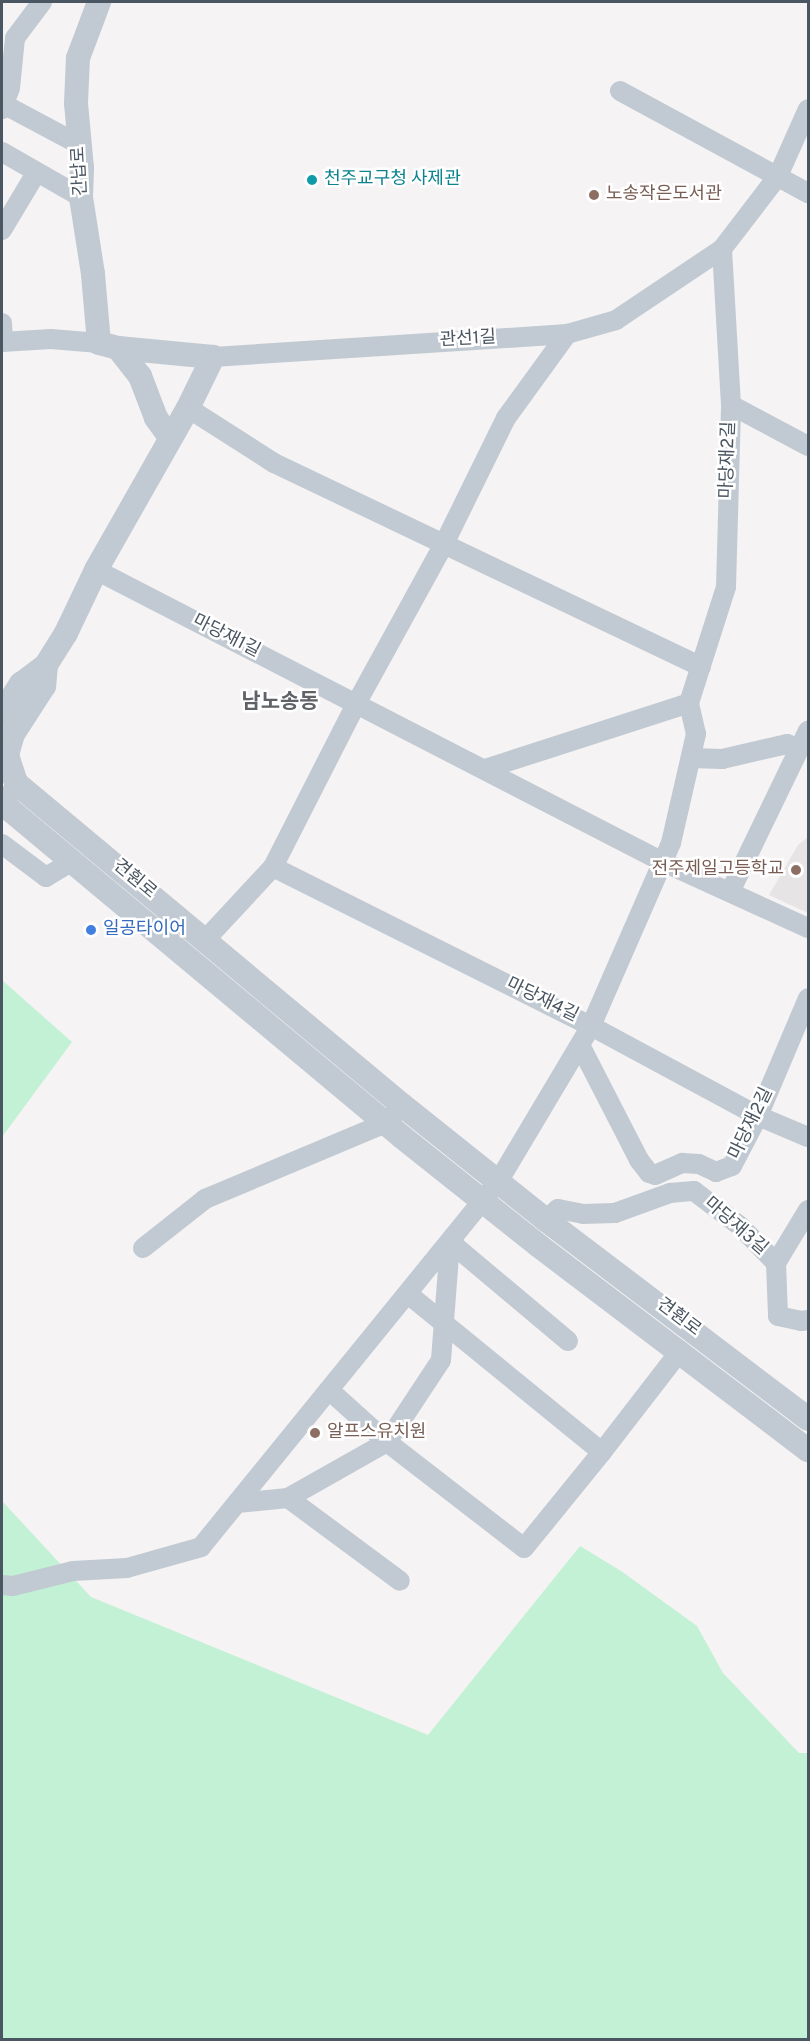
<!DOCTYPE html>
<meta charset="utf-8">
<style>
body{margin:0}
#map{position:relative;width:810px;height:2041px;overflow:hidden;background:#f5f3f3;font-family:Overpass,"Noto Sans KR",sans-serif}
div>[style]{position:absolute}
[style*='--x']{left:calc(var(--x)*1px);top:calc(var(--y)*1px);width:calc(var(--w)*1px);rotate:calc(var(--a)*1deg)}
.education>*{inset:0;background:#e6e4e5}
.green>*{inset:0;background:#c3f1d5}
.minor>*{height:20px;margin:-10px;padding:0 10px;transform-origin:10px;border-radius:10px;background:#c1cad2}
.tertiary>*{height:24px;margin:-12px;padding:0 12px;transform-origin:12px;border-radius:12px;background:#c1cad2}
.dots>*{width:16px;height:16px;translate:-50% -50%;box-sizing:border-box;border:3px solid #fff;border-radius:50%}
span{translate:-50% -50%;white-space:nowrap;text-align:center;line-height:1.15;-webkit-text-stroke:5px #fff;paint-order:stroke}
.street-label{font-size:18px;color:#4a5661}
.culture-label{font-size:18px;color:#0d838f}
.left{translate:0 -50%;text-align:left}
.education-label{font-size:18px;color:#785e54}
.right{translate:-100% -50%;text-align:right}
.shop-label{font-size:18px;color:#366cbe}
.quarter-label{font-size:21px;color:#5f6368;font-weight:700}
.frame{position:absolute;inset:0;border:3px solid #4a5661;pointer-events:none}
</style>
<div id="map">
<div class="education">
<i style="clip-path:polygon(808px 837px,808px 913px,769px 895px,798px 845px)"></i>
</div>
<div class="green">
<i style="clip-path:polygon(2px 980px,72px 1042px,2px 1137px)"></i>
<i style="clip-path:polygon(2px 1501px,91px 1597px,428px 1735px,580px 1546px,621px 1571px,697px 1626px,723px 1673px,799px 1753px,808px 1753px,808px 2039px,2px 2039px)"></i>
</div>
<div class="minor">
<i style="--x:620;--y:91;--w:214;--a:28.5"></i>
<i style="--x:5;--y:105;--w:85;--a:28.1"></i>
<i style="--x:2;--y:109;--w:22;--a:-69"></i>
<i style="--x:10;--y:88;--w:50;--a:-84.3"></i>
<i style="--x:15;--y:38;--w:45;--a:-53.1"></i>
<i style="--x:2;--y:152;--w:91;--a:29.7"></i>
<i style="--x:2;--y:230;--w:66;--a:-59.2"></i>
<i style="--x:2;--y:323;--w:19;--a:87"></i>
<i style="--x:2;--y:342;--w:49;--a:-3.5"></i>
<i style="--x:51;--y:339;--w:48;--a:4.8"></i>
<i style="--x:213;--y:357;--w:355;--a:-3.7"></i>
<i style="--x:567;--y:334;--w:51;--a:-15.9"></i>
<i style="--x:616;--y:320;--w:128;--a:-33.8"></i>
<i style="--x:722;--y:249;--w:92;--a:-52.5"></i>
<i style="--x:778;--y:176;--w:73;--a:-65.9"></i>
<i style="--x:731;--y:405;--w:87;--a:28"></i>
<i style="--x:188;--y:408;--w:102;--a:32.6"></i>
<i style="--x:274;--y:463;--w:473;--a:25.5"></i>
<i style="--x:96;--y:570;--w:638;--a:27.25"></i>
<i style="--x:663;--y:862;--w:159;--a:24.5"></i>
<i style="--x:691;--y:758;--w:31;--a:2"></i>
<i style="--x:722;--y:759;--w:67;--a:-13"></i>
<i style="--x:787;--y:744;--w:13;--a:27"></i>
<i style="--x:485;--y:769;--w:214;--a:-17.9"></i>
<i style="--x:2;--y:844;--w:55;--a:36.9"></i>
<i style="--x:46;--y:877;--w:31;--a:-31"></i>
<i style="--x:273;--y:867;--w:356;--a:26.6"></i>
<i style="--x:591;--y:1026;--w:190;--a:28.3"></i>
<i style="--x:758;--y:1116;--w:54;--a:22.8"></i>
<i style="--x:731;--y:890;--w:177;--a:-64.2"></i>
<i style="--x:206;--y:939;--w:98;--a:-47.1"></i>
<i style="--x:273;--y:867;--w:183;--a:-63"></i>
<i style="--x:356;--y:704;--w:183;--a:-61.2"></i>
<i style="--x:444;--y:544;--w:140;--a:-63.8"></i>
<i style="--x:506;--y:418;--w:104;--a:-54"></i>
<i style="--x:580;--y:1045;--w:129;--a:62.8"></i>
<i style="--x:639;--y:1160;--w:16;--a:52"></i>
<i style="--x:649;--y:1173;--w:6;--a:18"></i>
<i style="--x:655;--y:1175;--w:30;--a:-24"></i>
<i style="--x:682;--y:1163;--w:17;--a:3"></i>
<i style="--x:699;--y:1164;--w:19;--a:25"></i>
<i style="--x:716;--y:1172;--w:17;--a:-21"></i>
<i style="--x:732;--y:1166;--w:56;--a:-62.5"></i>
<i style="--x:758;--y:1116;--w:128;--a:-67"></i>
<i style="--x:808;--y:1210;--w:62;--a:121.1"></i>
<i style="--x:776;--y:1263;--w:53;--a:87.8"></i>
<i style="--x:778;--y:1316;--w:24;--a:12"></i>
<i style="--x:801;--y:1321;--w:7;--a:-8"></i>
<i style="--x:546;--y:1220;--w:16;--a:-43"></i>
<i style="--x:558;--y:1209;--w:25;--a:11"></i>
<i style="--x:583;--y:1214;--w:32;--a:-2"></i>
<i style="--x:615;--y:1213;--w:59;--a:-20"></i>
<i style="--x:670;--y:1193;--w:24;--a:-5"></i>
<i style="--x:694;--y:1191;--w:58;--a:37.3"></i>
<i style="--x:740;--y:1226;--w:52;--a:45.8"></i>
<i style="--x:450;--y:1242;--w:154;--a:40"></i>
<i style="--x:143;--y:1248;--w:79;--a:-38.3"></i>
<i style="--x:205;--y:1199;--w:196;--a:-22.8"></i>
<i style="--x:386;--y:1123;--w:24;--a:-48"></i>
<i style="--x:408;--y:1294;--w:250;--a:39.2"></i>
<i style="--x:329;--y:1390;--w:78;--a:41.9"></i>
<i style="--x:387;--y:1442;--w:173;--a:37.7"></i>
<i style="--x:524;--y:1548;--w:124;--a:-50.9"></i>
<i style="--x:602;--y:1452;--w:128;--a:-52.3"></i>
<i style="--x:288;--y:1498;--w:114;--a:-29.5"></i>
<i style="--x:387;--y:1442;--w:98;--a:-56.6"></i>
<i style="--x:441;--y:1360;--w:118;--a:-85.6"></i>
<i style="--x:237;--y:1503;--w:51;--a:-5.6"></i>
<i style="--x:288;--y:1498;--w:139;--a:36.5"></i>
<i style="--x:2;--y:1585;--w:11;--a:5"></i>
<i style="--x:13;--y:1586;--w:62;--a:-14"></i>
<i style="--x:73;--y:1571;--w:54;--a:-3.2"></i>
<i style="--x:127;--y:1568;--w:77;--a:-15.8"></i>
<i style="--x:201;--y:1547;--w:471;--a:-50.9"></i>
<i style="--x:498;--y:1182;--w:182;--a:-59.2"></i>
<i style="--x:591;--y:1026;--w:200;--a:-66.4"></i>
<i style="--x:671;--y:843;--w:112;--a:-77.1"></i>
<i style="--x:696;--y:734;--w:32;--a:-103"></i>
<i style="--x:689;--y:703;--w:122;--a:-72.3"></i>
<i style="--x:726;--y:587;--w:182;--a:-88.4"></i>
<i style="--x:731;--y:405;--w:156;--a:-93.3"></i>
</div>
<div class="tertiary">
<i style="--x:118;--y:348;--w:36;--a:52"></i>
<i style="--x:140;--y:376;--w:45;--a:69.1"></i>
<i style="--x:156;--y:418;--w:24;--a:54"></i>
<i style="--x:46;--y:665;--w:21;--a:95"></i>
<i style="--x:44;--y:686;--w:57;--a:122.9"></i>
<i style="--x:13;--y:734;--w:22;--a:106"></i>
<i style="--x:7;--y:755;--w:29;--a:72"></i>
<i style="--x:16;--y:783;--w:503;--a:39.83"></i>
<i style="--x:402;--y:1105;--w:184;--a:38.6"></i>
<i style="--x:546;--y:1220;--w:329;--a:37.2"></i>
<i style="--x:2;--y:714;--w:36;--a:-58"></i>
<i style="--x:21;--y:684;--w:31;--a:-37"></i>
<i style="--x:46;--y:665;--w:38;--a:-58"></i>
<i style="--x:66;--y:633;--w:70;--a:-64.5"></i>
<i style="--x:96;--y:570;--w:186;--a:-60.4"></i>
<i style="--x:188;--y:408;--w:57;--a:-63.9"></i>
<i style="--x:213;--y:357;--w:95;--a:-174.6"></i>
<i style="--x:118;--y:348;--w:20;--a:-165"></i>
<i style="--x:99;--y:343;--w:69;--a:-95"></i>
<i style="--x:93;--y:274;--w:78;--a:-98.9"></i>
<i style="--x:81;--y:197;--w:29;--a:-88"></i>
<i style="--x:82;--y:168;--w:65;--a:-95.3"></i>
<i style="--x:76;--y:103;--w:45;--a:-87.5"></i>
<i style="--x:78;--y:58;--w:60;--a:-69.4"></i>
<i style="--x:2;--y:798;--w:13;--a:58"></i>
<i style="--x:9;--y:809;--w:512;--a:39.85"></i>
<i style="--x:402;--y:1137;--w:175;--a:38.5"></i>
<i style="--x:539;--y:1246;--w:338;--a:37.2"></i>
</div>
<div class="dots">
<i style="left:312px;top:180px;background:#0f9aa8"></i>
<i style="left:594px;top:195px;background:#8d6e63"></i>
<i style="left:796px;top:870px;background:#8d6e63"></i>
<i style="left:91px;top:930px;background:#3f7fe0"></i>
<i style="left:315px;top:1433px;background:#8d6e63"></i>
</div>
<div class="street-label">
<span style="left:81px;top:171px;rotate:-93deg">간납로</span>
<span style="left:468px;top:340px;rotate:-3deg">관선1길</span>
<span style="left:729px;top:460px;rotate:-88deg">마당재2길</span>
<span style="left:226px;top:637px;rotate:27deg">마당재1길</span>
<span style="left:134px;top:880px;rotate:40deg">견훤로</span>
<span style="left:542px;top:1001px;rotate:26deg">마당재4길</span>
<span style="left:752px;top:1124px;rotate:-64deg">마당재2길</span>
<span style="left:735px;top:1227px;rotate:41deg">마당재3길</span>
<span style="left:678px;top:1318px;rotate:37deg">견훤로</span>
</div>
<div class="culture-label">
<span class="left" style="left:324px;top:180px">천주교구청 사제관</span>
</div>
<div class="education-label">
<span class="left" style="left:606px;top:195px">노송작은도서관</span>
<span class="right" style="left:784px;top:870px">전주제일고등학교</span>
<span class="left" style="left:327px;top:1433px">알프스유치원</span>
</div>
<div class="shop-label">
<span class="left" style="left:103px;top:930px">일공타이어</span>
</div>
<div class="quarter-label">
<span style="left:280px;top:703px">남노송동</span>
</div>
<div class="frame"></div>
</div>
